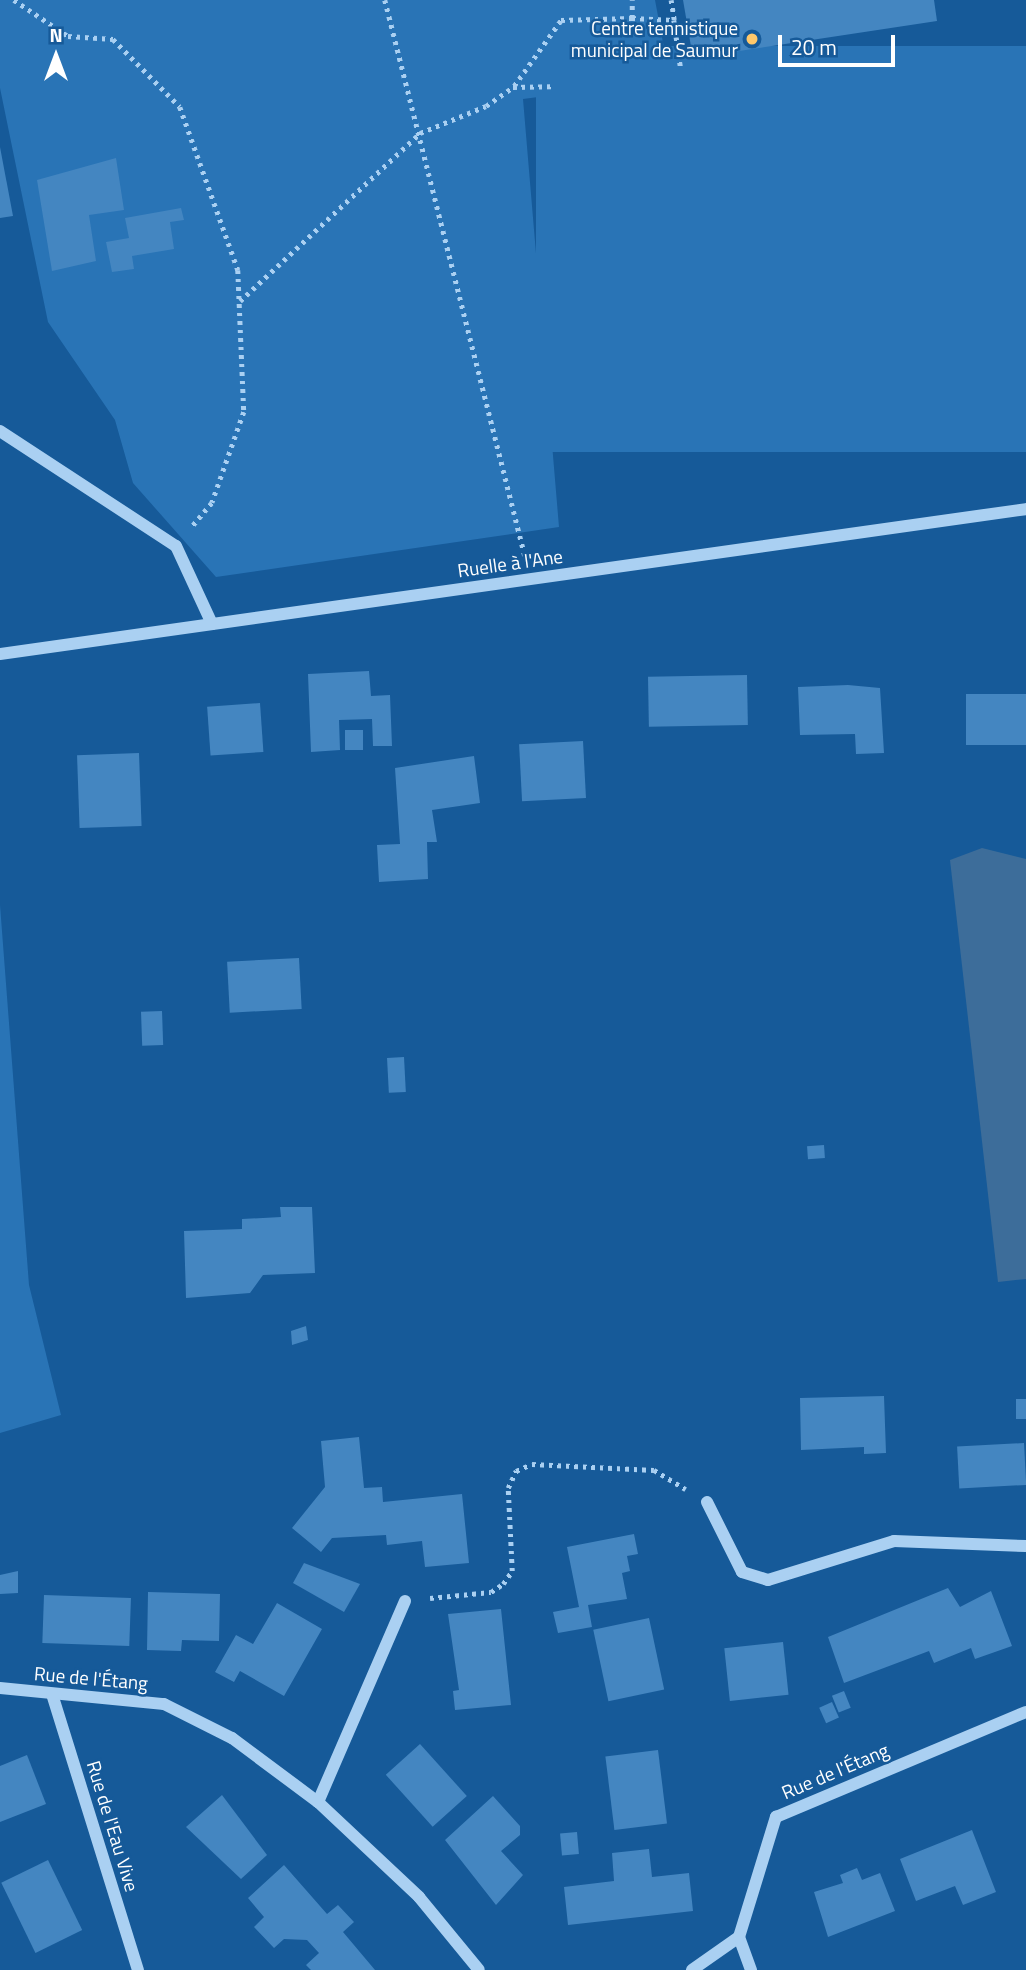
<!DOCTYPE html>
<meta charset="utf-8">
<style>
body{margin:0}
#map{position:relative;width:1026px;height:1970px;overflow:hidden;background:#165a99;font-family:"Titillium Web",sans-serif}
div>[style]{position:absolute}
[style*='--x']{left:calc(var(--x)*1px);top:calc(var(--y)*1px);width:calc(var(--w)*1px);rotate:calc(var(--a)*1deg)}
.green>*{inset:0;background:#2974b6;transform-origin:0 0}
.water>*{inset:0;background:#3d6d9a}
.building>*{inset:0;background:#4486c1;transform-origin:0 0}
.path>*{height:4.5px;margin-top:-2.25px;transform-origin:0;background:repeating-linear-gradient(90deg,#aad0f2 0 3.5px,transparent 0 8.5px)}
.minor>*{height:12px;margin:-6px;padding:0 6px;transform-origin:6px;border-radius:6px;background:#aad0f2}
.dots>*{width:19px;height:19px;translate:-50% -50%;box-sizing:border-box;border:4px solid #165a99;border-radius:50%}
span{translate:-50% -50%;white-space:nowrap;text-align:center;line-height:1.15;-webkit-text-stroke:5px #165a99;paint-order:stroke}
.poi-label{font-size:19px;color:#fff}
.right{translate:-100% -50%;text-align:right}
.street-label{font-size:19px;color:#fff}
.north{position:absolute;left:21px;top:21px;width:70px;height:70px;-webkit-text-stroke:5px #165a99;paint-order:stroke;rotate:0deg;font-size:19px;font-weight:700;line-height:28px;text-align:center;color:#fff}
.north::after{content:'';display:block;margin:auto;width:24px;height:32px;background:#fff;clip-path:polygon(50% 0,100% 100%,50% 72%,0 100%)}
.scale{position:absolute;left:778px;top:35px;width:117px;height:32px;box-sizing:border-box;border:4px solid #fff;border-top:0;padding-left:9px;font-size:21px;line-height:24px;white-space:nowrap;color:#fff;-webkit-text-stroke:5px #165a99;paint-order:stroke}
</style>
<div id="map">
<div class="green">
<i style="clip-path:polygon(0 0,655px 0,670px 80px,523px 99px,559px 527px,216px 577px,133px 483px,115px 420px,48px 322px,0 88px)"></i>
<i style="left:1026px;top:46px;width:406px;height:490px;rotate:90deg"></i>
<i style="clip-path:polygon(0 905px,29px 1285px,61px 1415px,0 1433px)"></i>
</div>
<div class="water">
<i style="clip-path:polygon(982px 848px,1026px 859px,1026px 1279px,998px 1282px,950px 860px)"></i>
</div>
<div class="building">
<i style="clip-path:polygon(683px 0,934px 0,937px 21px,693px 58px)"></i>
<i style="clip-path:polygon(0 147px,13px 216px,0 218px)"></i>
<i style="clip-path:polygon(116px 158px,124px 210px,89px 215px,96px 261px,52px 271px,37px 180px)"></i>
<i style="clip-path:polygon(181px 208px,184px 220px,170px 222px,174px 249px,132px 256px,134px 269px,112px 272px,106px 242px,129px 238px,125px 218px)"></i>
<i style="clip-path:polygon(369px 671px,371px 696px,390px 695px,392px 746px,373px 746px,372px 719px,339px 720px,340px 750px,311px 752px,308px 674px)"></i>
<i style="left:747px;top:675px;width:50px;height:99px;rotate:89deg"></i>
<i style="clip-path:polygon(848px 685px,880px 688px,884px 753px,856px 754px,855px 734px,800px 735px,798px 687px)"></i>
<i style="left:1026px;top:694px;width:51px;height:60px;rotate:90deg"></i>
<i style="left:260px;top:703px;width:49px;height:53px;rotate:86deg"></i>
<i style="left:345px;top:730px;width:18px;height:20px"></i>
<i style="left:583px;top:741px;width:57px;height:64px;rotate:87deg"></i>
<i style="left:139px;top:753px;width:73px;height:62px;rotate:88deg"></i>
<i style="clip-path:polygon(474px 756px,480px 803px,432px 810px,437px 842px,427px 842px,428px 879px,379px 882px,377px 845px,400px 844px,395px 768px)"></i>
<i style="left:299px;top:958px;width:51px;height:72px;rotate:87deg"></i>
<i style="left:162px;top:1011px;width:34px;height:21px;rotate:88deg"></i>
<i style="left:404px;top:1057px;width:35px;height:17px;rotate:87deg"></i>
<i style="left:824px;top:1145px;width:13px;height:17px;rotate:86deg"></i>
<i style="clip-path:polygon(280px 1207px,312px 1207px,315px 1273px,263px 1275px,250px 1293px,186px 1298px,184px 1231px,242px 1229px,242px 1219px,281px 1217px)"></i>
<i style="clip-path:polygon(306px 1326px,308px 1340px,292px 1345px,291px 1331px)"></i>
<i style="clip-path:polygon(884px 1396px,886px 1453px,864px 1454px,864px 1447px,801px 1450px,800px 1398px)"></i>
<i style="left:1016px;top:1399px;width:10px;height:20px"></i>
<i style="clip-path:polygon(359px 1437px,364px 1488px,382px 1487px,383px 1502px,462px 1494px,469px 1563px,425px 1567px,422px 1541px,387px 1545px,386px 1535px,332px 1538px,321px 1552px,292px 1528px,325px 1487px,321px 1441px)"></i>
<i style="left:1024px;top:1443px;width:42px;height:67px;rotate:87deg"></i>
<i style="clip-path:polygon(634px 1534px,638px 1554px,627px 1556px,630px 1571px,622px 1573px,627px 1599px,588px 1605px,592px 1627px,558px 1633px,553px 1612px,579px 1607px,567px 1547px)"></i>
<i style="clip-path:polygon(304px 1563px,360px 1584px,344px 1612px,293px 1583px)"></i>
<i style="clip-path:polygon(18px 1571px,18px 1593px,0 1594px,0 1575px)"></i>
<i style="clip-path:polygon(948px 1588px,960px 1607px,991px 1591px,1012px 1646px,975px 1659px,971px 1648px,934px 1663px,929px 1651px,844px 1683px,828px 1637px)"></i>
<i style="clip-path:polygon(148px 1592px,220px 1594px,219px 1641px,182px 1640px,181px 1651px,147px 1650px)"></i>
<i style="left:44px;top:1595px;width:87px;height:48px;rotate:2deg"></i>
<i style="clip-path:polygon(277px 1603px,322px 1629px,284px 1696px,240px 1671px,234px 1682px,215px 1672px,236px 1635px,253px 1644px)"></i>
<i style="clip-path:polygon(501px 1609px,511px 1705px,455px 1710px,453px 1691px,459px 1690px,448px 1614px)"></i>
<i style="left:649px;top:1618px;width:73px;height:57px;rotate:78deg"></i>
<i style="left:783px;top:1642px;width:53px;height:59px;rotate:84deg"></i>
<i style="left:844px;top:1691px;width:18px;height:13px;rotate:68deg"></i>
<i style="left:832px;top:1702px;width:17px;height:14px;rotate:66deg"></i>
<i style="left:420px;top:1744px;width:70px;height:46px;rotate:48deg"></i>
<i style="left:658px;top:1750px;width:74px;height:53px;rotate:83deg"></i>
<i style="clip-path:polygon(27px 1755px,46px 1804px,0 1822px,0 1766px)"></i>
<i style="clip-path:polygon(222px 1795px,267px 1855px,241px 1879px,186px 1827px)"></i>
<i style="clip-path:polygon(493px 1796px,520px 1826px,520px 1835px,501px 1851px,523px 1875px,496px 1905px,445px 1840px)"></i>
<i style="clip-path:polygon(972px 1830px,996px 1892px,963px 1905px,955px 1886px,916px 1901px,900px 1859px)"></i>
<i style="left:577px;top:1832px;width:22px;height:17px;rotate:85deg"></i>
<i style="clip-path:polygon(649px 1849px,652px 1877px,689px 1873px,693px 1911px,568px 1925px,564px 1887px,614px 1881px,612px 1853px)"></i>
<i style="left:48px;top:1860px;width:78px;height:52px;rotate:64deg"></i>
<i style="clip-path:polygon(284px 1865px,327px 1914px,338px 1905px,354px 1922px,343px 1932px,375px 1970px,311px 1970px,306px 1965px,319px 1953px,307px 1940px,284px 1939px,274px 1948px,254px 1927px,264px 1917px,248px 1898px)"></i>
<i style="clip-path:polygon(857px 1868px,862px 1880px,880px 1873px,895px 1911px,828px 1937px,814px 1892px,843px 1883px,840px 1875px)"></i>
</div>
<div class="path">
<i style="--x:14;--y:0;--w:65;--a:33.7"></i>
<i style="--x:68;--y:36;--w:45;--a:3.8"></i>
<i style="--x:113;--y:39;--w:95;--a:45.4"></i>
<i style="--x:180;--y:107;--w:173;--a:70.4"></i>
<i style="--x:238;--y:270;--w:142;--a:87.6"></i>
<i style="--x:244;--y:412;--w:96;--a:109.4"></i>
<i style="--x:212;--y:503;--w:31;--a:130"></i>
<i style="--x:385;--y:0;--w:573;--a:75.87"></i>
<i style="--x:632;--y:18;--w:42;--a:2.7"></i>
<i style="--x:674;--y:20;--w:20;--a:-99"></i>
<i style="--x:674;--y:20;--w:50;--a:82"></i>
<i style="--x:514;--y:86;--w:81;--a:-54.5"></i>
<i style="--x:561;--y:20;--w:71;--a:-1.6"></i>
<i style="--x:632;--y:18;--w:18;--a:-90"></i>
<i style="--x:240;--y:301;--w:246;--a:-43"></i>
<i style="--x:420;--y:133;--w:71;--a:-22.2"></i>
<i style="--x:486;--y:106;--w:33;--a:-35"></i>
<i style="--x:513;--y:87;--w:39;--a:-1"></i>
<i style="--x:430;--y:1598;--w:61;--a:-5.6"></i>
<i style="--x:491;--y:1592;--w:14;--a:-34"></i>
<i style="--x:503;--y:1584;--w:16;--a:-55"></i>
<i style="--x:512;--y:1571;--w:83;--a:-92.8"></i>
<i style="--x:508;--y:1488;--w:19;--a:-65"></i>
<i style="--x:516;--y:1471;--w:17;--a:-24"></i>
<i style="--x:532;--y:1464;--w:122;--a:2.8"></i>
<i style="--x:654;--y:1470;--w:37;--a:31"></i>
</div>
<div class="minor">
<i style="--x:0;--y:431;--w:210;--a:33.2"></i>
<i style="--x:176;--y:546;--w:86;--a:65.2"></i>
<i style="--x:0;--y:654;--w:1036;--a:-8.04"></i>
<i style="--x:707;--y:1502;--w:78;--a:63.4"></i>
<i style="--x:742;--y:1572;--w:27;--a:17"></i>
<i style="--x:768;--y:1580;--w:132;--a:-17.2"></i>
<i style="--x:894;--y:1541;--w:132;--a:2.2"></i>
<i style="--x:0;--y:1688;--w:165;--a:5.6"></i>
<i style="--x:164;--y:1704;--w:76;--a:26.6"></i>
<i style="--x:232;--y:1738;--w:107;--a:36.7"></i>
<i style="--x:318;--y:1802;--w:139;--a:43.2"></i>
<i style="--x:419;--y:1897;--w:94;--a:50.6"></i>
<i style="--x:52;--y:1694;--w:289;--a:72.7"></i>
<i style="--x:318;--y:1802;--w:219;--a:-66.6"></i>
<i style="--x:692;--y:1970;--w:57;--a:-35.1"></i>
<i style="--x:751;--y:1970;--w:35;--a:-110"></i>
<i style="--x:739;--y:1937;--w:126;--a:-72.9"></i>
<i style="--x:776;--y:1817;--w:271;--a:-22.8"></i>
</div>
<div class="dots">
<i style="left:752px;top:39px;background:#ffc86b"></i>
</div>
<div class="poi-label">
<span class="right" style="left:738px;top:39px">Centre tennistique<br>municipal de Saumur</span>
</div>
<div class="street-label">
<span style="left:510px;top:563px;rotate:-8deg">Ruelle à l'Ane</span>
<span style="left:91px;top:1678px;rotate:5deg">Rue de l'Étang</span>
<span style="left:835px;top:1771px;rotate:-23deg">Rue de l'Étang</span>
<span style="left:113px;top:1826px;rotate:73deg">Rue de l'Eau Vive</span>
</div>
<div class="north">N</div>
<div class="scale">20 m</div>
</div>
